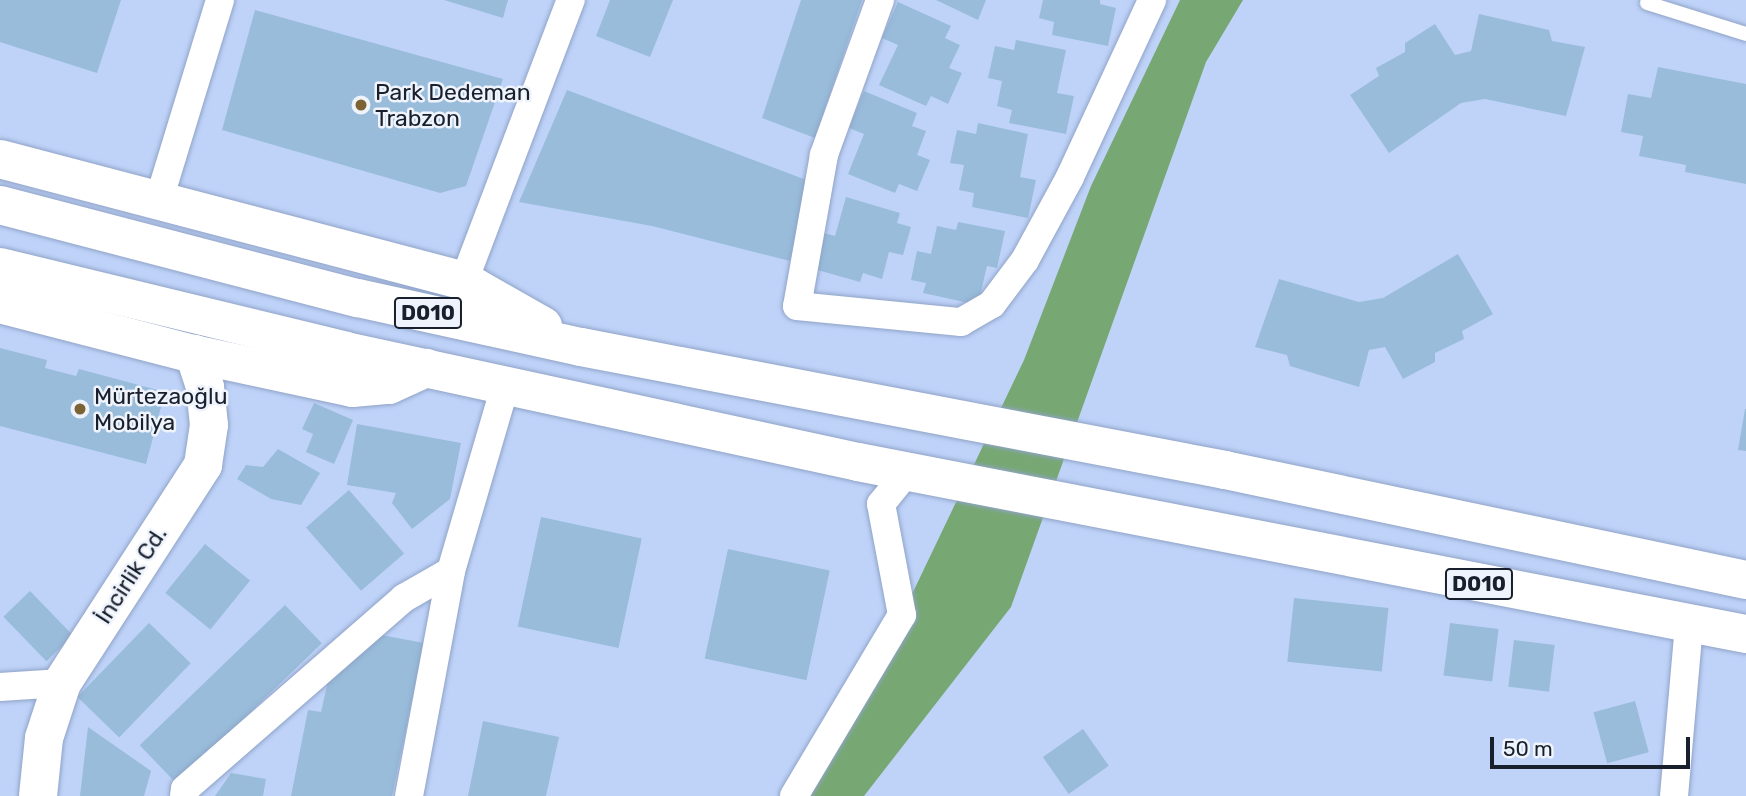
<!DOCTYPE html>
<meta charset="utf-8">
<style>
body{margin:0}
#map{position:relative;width:1746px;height:796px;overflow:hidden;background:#bfd3f9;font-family:Rubik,sans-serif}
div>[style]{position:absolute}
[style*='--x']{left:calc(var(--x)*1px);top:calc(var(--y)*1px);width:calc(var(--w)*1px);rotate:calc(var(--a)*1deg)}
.water>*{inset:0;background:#77a873}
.building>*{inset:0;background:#98bcda;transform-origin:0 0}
.roads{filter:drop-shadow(0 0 2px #90a3c7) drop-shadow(0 0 2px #90a3c7)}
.lane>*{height:14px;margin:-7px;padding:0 7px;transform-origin:7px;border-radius:7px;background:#fff}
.street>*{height:28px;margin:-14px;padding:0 14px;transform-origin:14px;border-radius:14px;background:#fff}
.secondary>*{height:38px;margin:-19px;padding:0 19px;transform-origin:19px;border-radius:19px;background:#fff}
.highway>*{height:38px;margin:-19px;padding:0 19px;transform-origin:19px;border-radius:19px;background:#fff}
.dots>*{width:19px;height:19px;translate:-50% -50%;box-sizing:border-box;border:4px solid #eff3fb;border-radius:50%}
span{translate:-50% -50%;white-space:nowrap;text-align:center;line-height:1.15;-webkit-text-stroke:5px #eff3fb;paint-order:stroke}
.shield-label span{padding:2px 5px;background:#eff3fb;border:2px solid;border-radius:5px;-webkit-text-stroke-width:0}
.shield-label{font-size:21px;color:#181f2d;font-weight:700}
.poi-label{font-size:23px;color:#181f2d}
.left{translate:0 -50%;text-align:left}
.street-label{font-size:23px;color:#181f2d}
.scale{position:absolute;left:1490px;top:737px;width:200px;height:32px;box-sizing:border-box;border:4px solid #181f2d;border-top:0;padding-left:9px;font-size:21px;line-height:24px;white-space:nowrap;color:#181f2d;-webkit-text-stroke:5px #eff3fb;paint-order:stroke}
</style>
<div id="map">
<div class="water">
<i style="clip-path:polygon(1180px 0,1243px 0,1206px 62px,1011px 607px,864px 796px,794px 796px,902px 615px,1024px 360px,1091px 186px)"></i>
</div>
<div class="building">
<i style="clip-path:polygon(0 0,121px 0,97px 73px,0 42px)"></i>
<i style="clip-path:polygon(444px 0,508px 0,503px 18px)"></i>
<i style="clip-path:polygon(610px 0,673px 0,650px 57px,596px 36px)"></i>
<i style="clip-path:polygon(801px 0,862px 0,815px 138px,762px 118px)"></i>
<i style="clip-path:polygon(936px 0,986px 0,978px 20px)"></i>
<i style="clip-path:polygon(1043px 0,1100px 0,1100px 4px,1116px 8px,1108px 46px,1052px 35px,1054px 22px,1039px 18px)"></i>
<i style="clip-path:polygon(898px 2px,951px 26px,945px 38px,960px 45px,949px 68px,962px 73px,948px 104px,931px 96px,926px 106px,879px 85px,898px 45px,882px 38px)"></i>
<i style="clip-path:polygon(255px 10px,503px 79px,466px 186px,440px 193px,222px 130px)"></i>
<i style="clip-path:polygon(1479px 14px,1549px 30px,1552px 41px,1585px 47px,1566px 116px,1485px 99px,1461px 103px,1389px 153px,1350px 95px,1379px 76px,1376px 68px,1405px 52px,1405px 43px,1435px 24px,1455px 55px,1471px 51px)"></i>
<i style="clip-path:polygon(1016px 40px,1066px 50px,1057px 93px,1074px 96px,1066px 134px,1009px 123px,1012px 110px,997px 106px,1002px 81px,988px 78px,995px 46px,1014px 50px)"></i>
<i style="clip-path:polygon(1658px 67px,1746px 84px,1746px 184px,1685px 172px,1686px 165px,1639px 156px,1643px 136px,1621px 132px,1628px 94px,1651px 98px)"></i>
<i style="clip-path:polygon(567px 90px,809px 181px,790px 261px,652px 226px,519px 202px)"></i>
<i style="clip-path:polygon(864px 91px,917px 113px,912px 126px,926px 131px,917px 155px,930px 160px,917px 191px,899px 184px,895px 193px,848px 174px,864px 134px,849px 128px)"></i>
<i style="clip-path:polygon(978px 123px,1028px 134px,1020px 177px,1036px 180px,1028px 218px,972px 207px,974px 193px,959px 190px,964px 165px,950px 163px,957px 130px,976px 134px)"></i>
<i style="clip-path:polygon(846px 197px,900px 213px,897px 223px,911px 227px,903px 255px,889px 252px,882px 279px,863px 273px,860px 282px,814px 269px,824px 233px,835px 236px)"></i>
<i style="clip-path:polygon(958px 222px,1005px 231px,997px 268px,987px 266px,978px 305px,923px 293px,926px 283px,911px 280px,917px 251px,931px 254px,937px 226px,956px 230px)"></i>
<i style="clip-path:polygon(1458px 254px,1493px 314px,1462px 331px,1464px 339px,1435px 353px,1435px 362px,1403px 379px,1385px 347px,1369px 350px,1359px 387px,1290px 366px,1287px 355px,1255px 347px,1279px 279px,1359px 302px,1383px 298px)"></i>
<i style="clip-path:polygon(0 348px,47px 360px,45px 368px,76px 376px,79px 369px,165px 392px,146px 464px,0 426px)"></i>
<i style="clip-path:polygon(314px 403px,353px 420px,334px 464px,306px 452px,313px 434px,302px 429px)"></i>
<i style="clip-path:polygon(1745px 409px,1746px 409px,1746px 451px,1738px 450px)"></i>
<i style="clip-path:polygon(357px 424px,461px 443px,450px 499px,412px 529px,392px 503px,396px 493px,347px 485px)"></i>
<i style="clip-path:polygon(278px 449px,320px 473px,301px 505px,271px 499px,237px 479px,246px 465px,263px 467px)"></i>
<i style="left:349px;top:490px;width:84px;height:57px;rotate:49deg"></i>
<i style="left:541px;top:517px;width:103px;height:112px;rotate:12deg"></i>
<i style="left:205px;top:544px;width:58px;height:63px;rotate:39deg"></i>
<i style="left:728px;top:549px;width:104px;height:112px;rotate:12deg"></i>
<i style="left:30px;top:591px;width:62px;height:37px;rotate:46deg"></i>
<i style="left:1294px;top:598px;width:95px;height:64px;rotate:6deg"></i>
<i style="left:285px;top:605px;width:53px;height:202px;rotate:46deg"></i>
<i style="left:149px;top:623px;width:58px;height:103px;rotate:44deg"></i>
<i style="left:1450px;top:623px;width:49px;height:53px;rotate:7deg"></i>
<i style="clip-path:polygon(376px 634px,424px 643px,392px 796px,291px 796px,308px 710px,321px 712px,328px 681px)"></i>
<i style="left:1514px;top:640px;width:41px;height:47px;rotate:7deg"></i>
<i style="left:1635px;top:701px;width:53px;height:43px;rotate:75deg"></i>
<i style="clip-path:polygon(483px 721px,559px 737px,546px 796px,468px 796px)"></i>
<i style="clip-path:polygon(88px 727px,151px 771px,144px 796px,80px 796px)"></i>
<i style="left:1083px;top:729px;width:45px;height:49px;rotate:55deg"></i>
<i style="clip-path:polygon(231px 773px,266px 779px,263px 796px,215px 796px)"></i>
</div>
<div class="roads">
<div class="lane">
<i style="--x:1647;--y:3;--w:104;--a:17.4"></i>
</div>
<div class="street">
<i style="--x:880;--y:0;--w:165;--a:109.9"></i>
<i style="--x:824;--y:155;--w:153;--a:100.1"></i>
<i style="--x:797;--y:306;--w:165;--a:5.6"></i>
<i style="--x:961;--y:322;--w:36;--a:-30"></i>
<i style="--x:992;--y:304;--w:55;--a:-53.1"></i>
<i style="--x:1025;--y:260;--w:94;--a:-61.5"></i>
<i style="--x:1070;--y:177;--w:195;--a:-65.1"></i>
<i style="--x:158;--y:203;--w:212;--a:-73"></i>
<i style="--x:464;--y:281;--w:301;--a:-69.2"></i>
<i style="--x:0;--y:687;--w:62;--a:-3.7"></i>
<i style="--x:184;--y:796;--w:7;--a:-82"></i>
<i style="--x:185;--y:789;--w:291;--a:-41.1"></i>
<i style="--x:404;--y:598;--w:54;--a:-29.9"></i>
<i style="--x:409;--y:796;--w:229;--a:-79.4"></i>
<i style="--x:451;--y:571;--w:193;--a:-73.7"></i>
<i style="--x:794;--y:796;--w:211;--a:-59.2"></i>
<i style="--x:902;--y:615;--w:113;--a:-100.7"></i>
<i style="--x:881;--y:504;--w:35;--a:-51"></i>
<i style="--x:903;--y:477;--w:17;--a:-7"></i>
<i style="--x:1674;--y:796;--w:174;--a:-85"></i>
</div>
<div class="secondary">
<i style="--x:38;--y:796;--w:58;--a:-84.1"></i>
<i style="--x:44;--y:738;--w:58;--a:-71.9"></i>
<i style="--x:62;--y:683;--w:260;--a:-57.1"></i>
<i style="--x:203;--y:465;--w:40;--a:-81.5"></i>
<i style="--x:209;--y:425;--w:38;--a:-96"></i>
<i style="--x:205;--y:387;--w:35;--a:-108"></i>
</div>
<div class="highway">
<i style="--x:0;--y:159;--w:480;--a:14.7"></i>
<i style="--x:464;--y:281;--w:91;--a:29.7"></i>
<i style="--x:0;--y:205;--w:370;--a:14.6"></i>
<i style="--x:358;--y:298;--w:228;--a:12.4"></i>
<i style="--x:581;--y:347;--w:656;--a:10.81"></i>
<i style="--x:1225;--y:470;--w:532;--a:11.92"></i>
<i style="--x:0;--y:267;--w:356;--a:13.6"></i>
<i style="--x:346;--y:351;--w:524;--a:12.23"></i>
<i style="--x:858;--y:462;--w:905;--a:10.96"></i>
<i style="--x:0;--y:304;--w:200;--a:14.5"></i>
<i style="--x:194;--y:354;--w:162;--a:12.1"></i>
<i style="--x:352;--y:388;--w:37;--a:-5"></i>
<i style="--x:389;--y:385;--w:41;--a:-24.7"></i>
</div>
</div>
<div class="dots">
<i style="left:361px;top:105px;background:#7b6334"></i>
<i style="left:80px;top:409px;background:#7b6334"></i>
</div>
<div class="shield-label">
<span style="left:428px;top:313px">D010</span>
<span style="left:1479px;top:584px">D010</span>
</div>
<div class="poi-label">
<span class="left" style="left:375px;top:105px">Park Dedeman<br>Trabzon</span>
<span class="left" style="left:94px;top:409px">Mürtezaoğlu<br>Mobilya</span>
</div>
<div class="street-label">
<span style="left:131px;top:575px;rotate:-57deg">İncirlik Cd.</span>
</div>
<div class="scale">50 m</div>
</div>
